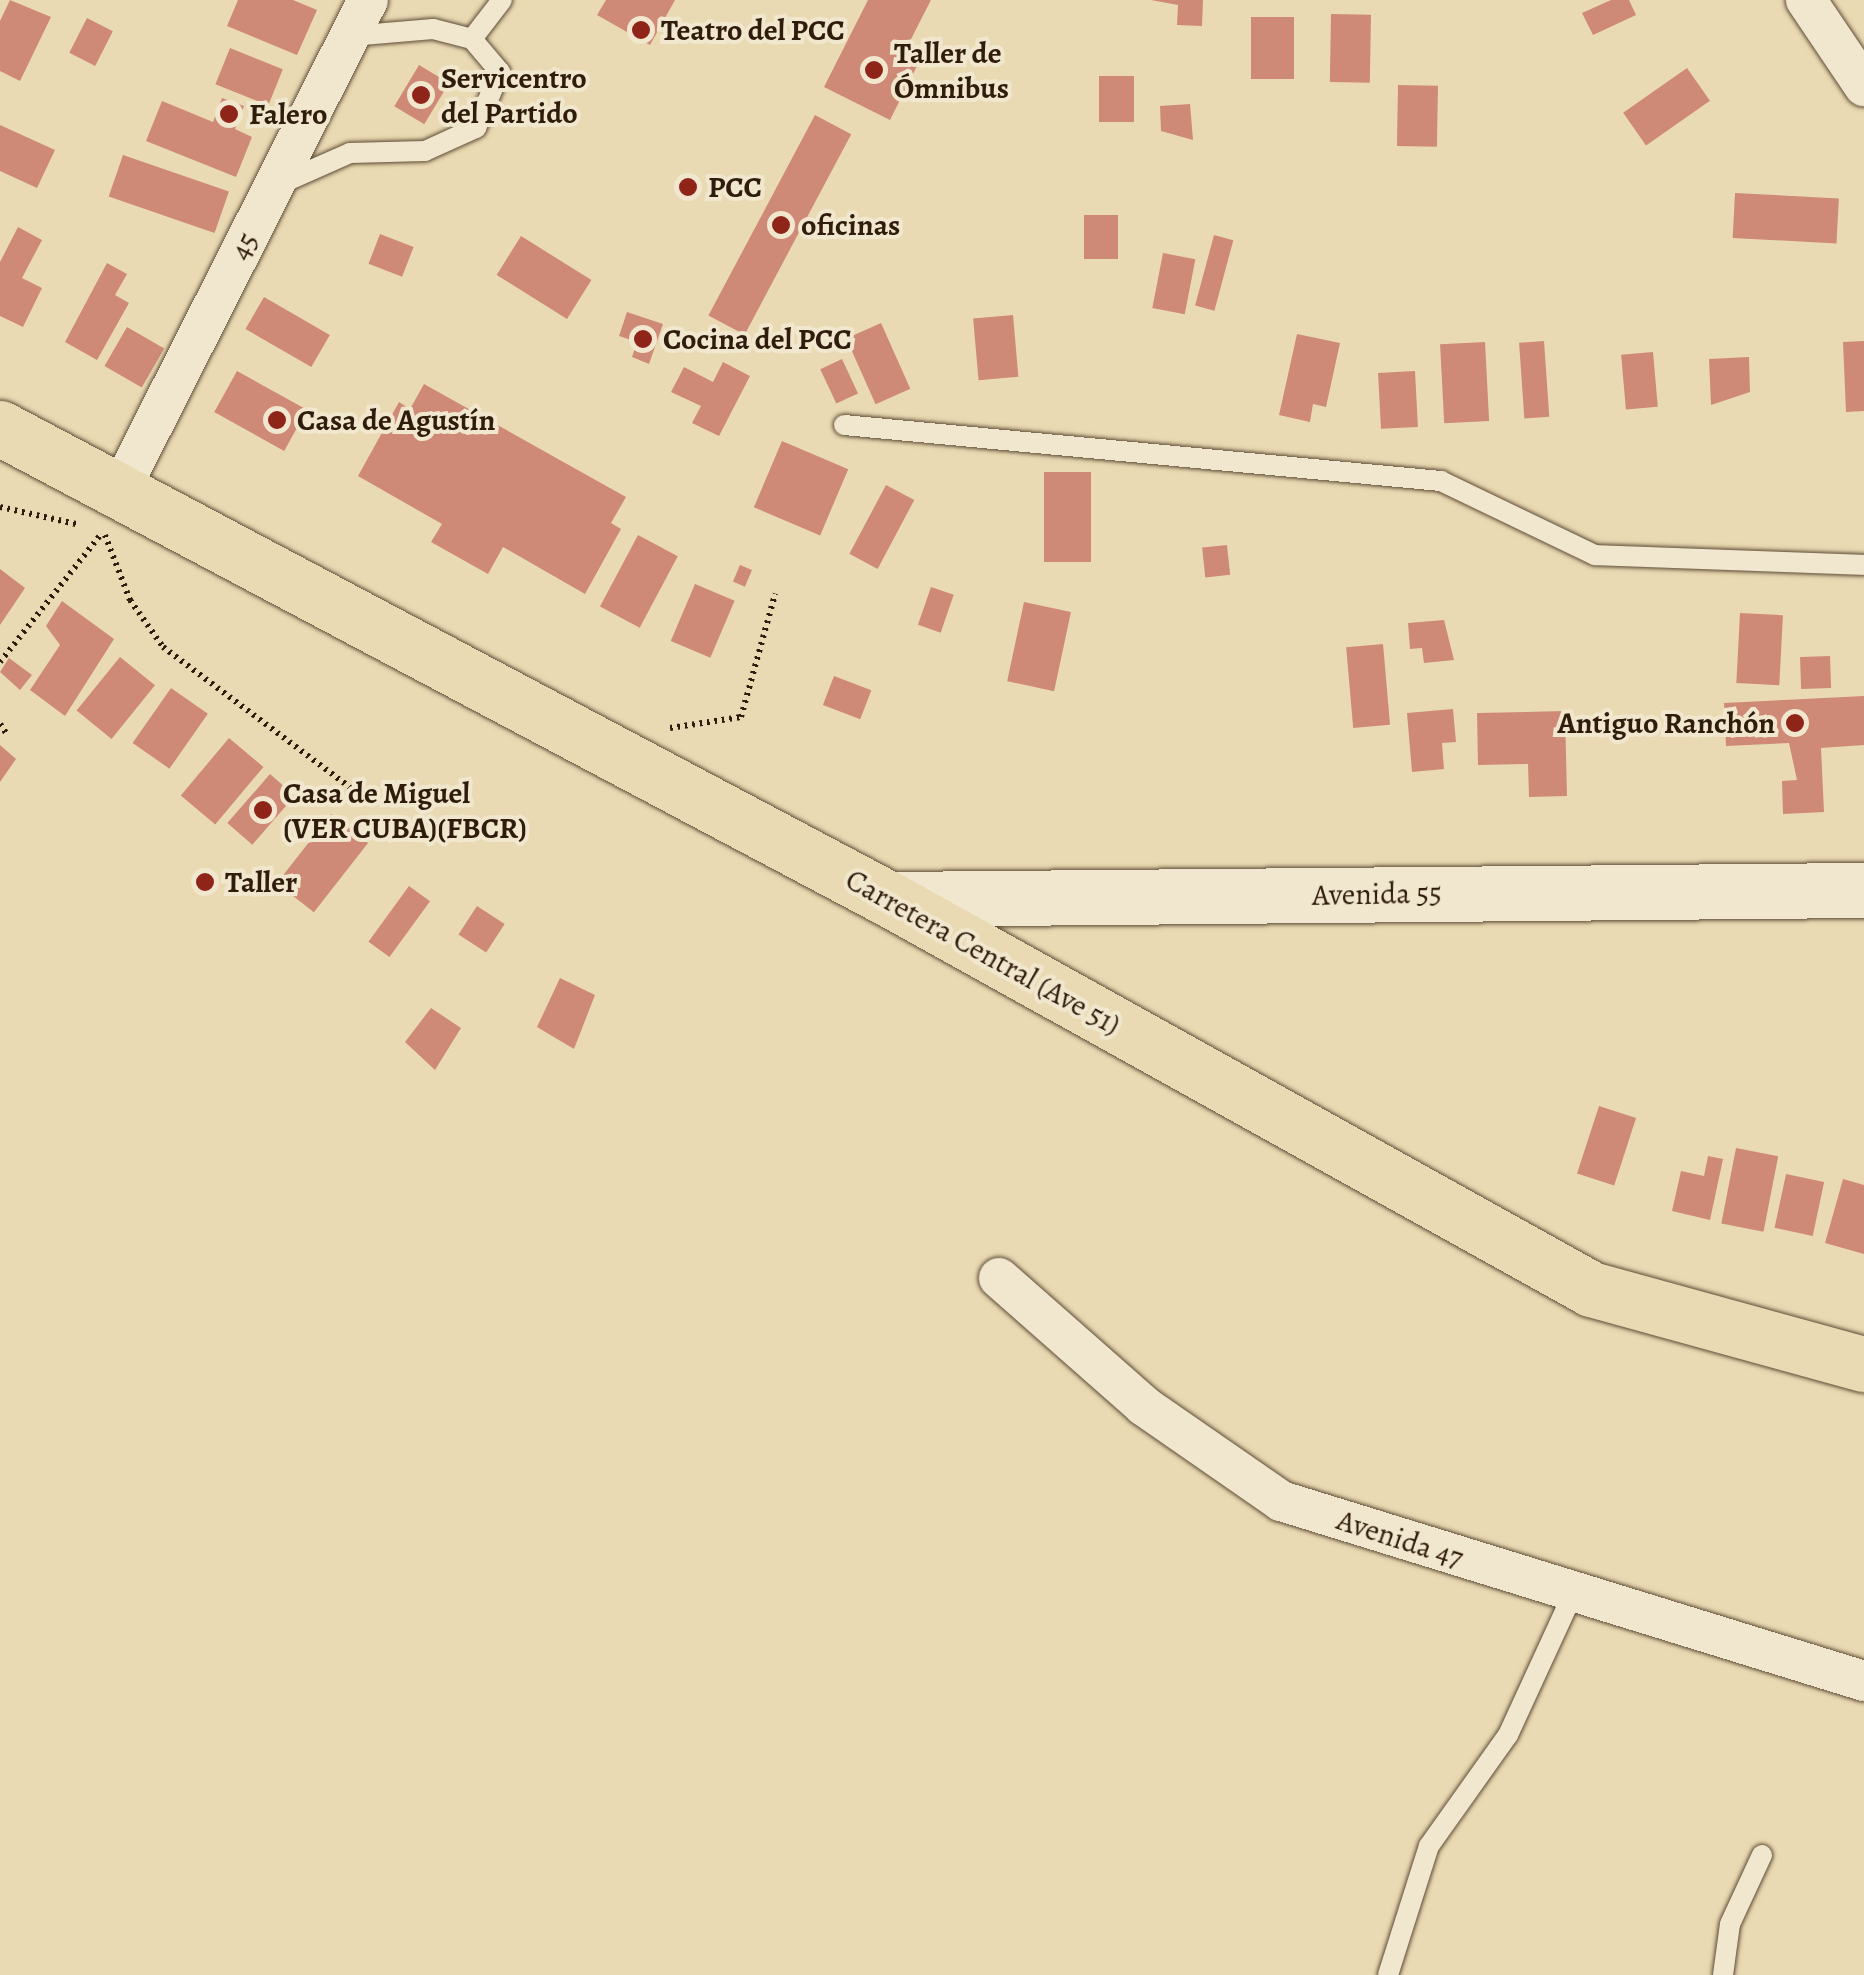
<!DOCTYPE html>
<meta charset="utf-8">
<style>
body{margin:0}
#map{position:relative;width:1864px;height:1975px;overflow:hidden;background:#eadab3;font-family:Alegreya,serif}
div>[style]{position:absolute}
[style*='--x']{left:calc(var(--x)*1px);top:calc(var(--y)*1px);width:calc(var(--w)*1px);rotate:calc(var(--a)*1deg)}
.building>*{inset:0;background:#cf8a77;transform-origin:0 0}
.path>*{height:6px;margin-top:-3px;transform-origin:0;background:repeating-linear-gradient(90deg,#301c0c 0 2.5px,transparent 0 7.5px)}
.roads{filter:drop-shadow(0 0 2px #5e4c36) drop-shadow(0 0 2px #5e4c36)}
.lane>*{height:20px;margin:-10px;padding:0 10px;transform-origin:10px;border-radius:10px;background:#f1e7ce}
.street>*{height:40px;margin:-20px;padding:0 20px;transform-origin:20px;border-radius:20px;background:#f1e7ce}
.secondary>*{height:55px;margin:-27.5px;padding:0 27.5px;transform-origin:27.5px;border-radius:27.5px;background:#f1e7ce}
.primary>*{height:55px;margin:-27.5px;padding:0 27.5px;transform-origin:27.5px;border-radius:27.5px;background:#eadab3}
.dots>*{width:28px;height:28px;translate:-50% -50%;box-sizing:border-box;border:5px solid #f1e7ce;border-radius:50%}
span{translate:-50% -50%;white-space:nowrap;text-align:center;line-height:1.15;-webkit-text-stroke:8px #f1e7ce;paint-order:stroke}
.poi-label{font-size:30px;color:#301c0c;font-weight:700}
.left{translate:0 -50%;text-align:left}
.right{translate:-100% -50%;text-align:right}
.street-label{font-size:30px;color:#301c0c}
</style>
<div id="map">
<div class="building">
<i style="clip-path:polygon(10px 0,51px 17px,20px 81px,0 71px,0 21px)"></i>
<i style="clip-path:polygon(238px 0,293px 0,317px 10px,297px 55px,227px 26px)"></i>
<i style="clip-path:polygon(606px 0,675px 0,650px 45px,597px 15px)"></i>
<i style="clip-path:polygon(868px 0,931px 0,908px 45px,923px 54px,890px 120px,824px 87px)"></i>
<i style="clip-path:polygon(1151px 0,1203px 0,1202px 26px,1177px 25px,1178px 5px)"></i>
<i style="clip-path:polygon(1611px 0,1629px 0,1636px 15px,1593px 35px,1582px 13px)"></i>
<i style="left:1331px;top:14px;width:40px;height:68px;rotate:1deg"></i>
<i style="left:1251px;top:17px;width:43px;height:62px"></i>
<i style="left:87px;top:18px;width:29px;height:39px;rotate:27deg"></i>
<i style="left:230px;top:48px;width:57px;height:39px;rotate:22deg"></i>
<i style="left:419px;top:65px;width:35px;height:48px;rotate:31deg"></i>
<i style="left:1687px;top:68px;width:40px;height:78px;rotate:55deg"></i>
<i style="left:1134px;top:76px;width:46px;height:35px;rotate:90deg"></i>
<i style="left:1398px;top:85px;width:40px;height:61px;rotate:1deg"></i>
<i style="clip-path:polygon(222px 98px,244px 106px,235px 129px,252px 137px,236px 177px,146px 141px,162px 101px,213px 122px)"></i>
<i style="clip-path:polygon(1190px 104px,1193px 140px,1161px 131px,1160px 106px)"></i>
<i style="left:815px;top:115px;width:41px;height:227px;rotate:28deg"></i>
<i style="clip-path:polygon(0 125px,55px 150px,37px 188px,0 171px)"></i>
<i style="left:123px;top:155px;width:112px;height:44px;rotate:19deg"></i>
<i style="left:1735px;top:193px;width:104px;height:45px;rotate:3deg"></i>
<i style="left:1084px;top:215px;width:34px;height:44px"></i>
<i style="clip-path:polygon(18px 227px,42px 240px,22px 278px,42px 288px,23px 327px,0 316px,0 262px)"></i>
<i style="left:380px;top:234px;width:36px;height:32px;rotate:21deg"></i>
<i style="left:1214px;top:235px;width:20px;height:73px;rotate:15deg"></i>
<i style="left:521px;top:236px;width:83px;height:46px;rotate:32deg"></i>
<i style="left:1163px;top:253px;width:33px;height:56px;rotate:11deg"></i>
<i style="clip-path:polygon(107px 263px,127px 274px,115px 295px,129px 303px,97px 360px,65px 342px)"></i>
<i style="left:264px;top:297px;width:76px;height:37px;rotate:30deg"></i>
<i style="clip-path:polygon(627px 312px,663px 324px,649px 364px,632px 357px,637px 342px,619px 336px)"></i>
<i style="left:1013px;top:315px;width:62px;height:40px;rotate:85deg"></i>
<i style="left:881px;top:323px;width:72px;height:38px;rotate:66deg"></i>
<i style="left:127px;top:327px;width:43px;height:45px;rotate:30deg"></i>
<i style="clip-path:polygon(1297px 334px,1340px 343px,1326px 407px,1313px 404px,1310px 422px,1279px 415px)"></i>
<i style="left:1544px;top:341px;width:76px;height:25px;rotate:86deg"></i>
<i style="clip-path:polygon(1864px 341px,1864px 411px,1846px 412px,1843px 342px)"></i>
<i style="left:1485px;top:342px;width:79px;height:45px;rotate:87deg"></i>
<i style="left:1653px;top:352px;width:55px;height:32px;rotate:85deg"></i>
<i style="clip-path:polygon(1749px 357px,1750px 392px,1711px 405px,1709px 359px)"></i>
<i style="left:842px;top:359px;width:38px;height:24px;rotate:65deg"></i>
<i style="clip-path:polygon(723px 362px,750px 376px,719px 436px,692px 423px,701px 406px,671px 392px,684px 367px,713px 382px)"></i>
<i style="left:237px;top:371px;width:80px;height:47px;rotate:29deg"></i>
<i style="left:1415px;top:371px;width:56px;height:37px;rotate:87deg"></i>
<i style="clip-path:polygon(424px 384px,626px 497px,611px 523px,621px 529px,585px 594px,503px 547px,488px 574px,431px 542px,442px 524px,358px 476px,399px 402px,410px 409px)"></i>
<i style="left:782px;top:441px;width:72px;height:72px;rotate:23deg"></i>
<i style="left:1091px;top:472px;width:90px;height:47px;rotate:90deg"></i>
<i style="left:886px;top:485px;width:32px;height:78px;rotate:28deg"></i>
<i style="left:638px;top:535px;width:45px;height:81px;rotate:28deg"></i>
<i style="left:1227px;top:545px;width:30px;height:25px;rotate:84deg"></i>
<i style="left:740px;top:565px;width:13px;height:18px;rotate:23deg"></i>
<i style="clip-path:polygon(0 569px,25px 588px,0 625px)"></i>
<i style="left:695px;top:584px;width:43px;height:62px;rotate:23deg"></i>
<i style="left:931px;top:587px;width:24px;height:40px;rotate:19deg"></i>
<i style="clip-path:polygon(62px 601px,114px 639px,65px 716px,30px 690px,60px 645px,46px 626px)"></i>
<i style="left:1024px;top:602px;width:48px;height:81px;rotate:12deg"></i>
<i style="left:1740px;top:613px;width:43px;height:70px;rotate:3deg"></i>
<i style="clip-path:polygon(1444px 620px,1454px 660px,1424px 663px,1422px 648px,1410px 649px,1408px 623px)"></i>
<i style="left:1383px;top:644px;width:81px;height:37px;rotate:85deg"></i>
<i style="left:1830px;top:656px;width:32px;height:30px;rotate:88deg"></i>
<i style="left:120px;top:657px;width:45px;height:69px;rotate:39deg"></i>
<i style="clip-path:polygon(9px 658px,32px 675px,20px 690px,0 672px)"></i>
<i style="left:834px;top:676px;width:40px;height:31px;rotate:21deg"></i>
<i style="left:171px;top:688px;width:45px;height:67px;rotate:35deg"></i>
<i style="clip-path:polygon(1864px 696px,1864px 745px,1821px 748px,1824px 812px,1783px 814px,1782px 781px,1797px 780px,1789px 743px,1726px 746px,1724px 703px)"></i>
<i style="clip-path:polygon(1453px 709px,1456px 742px,1442px 743px,1444px 769px,1412px 772px,1407px 713px)"></i>
<i style="clip-path:polygon(1565px 711px,1567px 796px,1529px 797px,1528px 764px,1478px 765px,1477px 713px)"></i>
<i style="left:229px;top:738px;width:45px;height:75px;rotate:40deg"></i>
<i style="clip-path:polygon(0 745px,16px 759px,0 782px)"></i>
<i style="left:270px;top:774px;width:33px;height:65px;rotate:41deg"></i>
<i style="left:331px;top:814px;width:47px;height:88px;rotate:38deg"></i>
<i style="left:409px;top:886px;width:26px;height:69px;rotate:36deg"></i>
<i style="left:477px;top:906px;width:33px;height:34px;rotate:33deg"></i>
<i style="clip-path:polygon(560px 978px,595px 995px,574px 1049px,537px 1027px)"></i>
<i style="clip-path:polygon(431px 1008px,461px 1028px,435px 1070px,405px 1042px)"></i>
<i style="left:1599px;top:1106px;width:39px;height:71px;rotate:18deg"></i>
<i style="left:1736px;top:1148px;width:43px;height:77px;rotate:11deg"></i>
<i style="clip-path:polygon(1708px 1156px,1723px 1159px,1710px 1220px,1672px 1211px,1681px 1171px,1704px 1176px)"></i>
<i style="left:1786px;top:1174px;width:39px;height:55px;rotate:12deg"></i>
<i style="clip-path:polygon(1843px 1179px,1864px 1185px,1864px 1254px,1825px 1243px)"></i>
</div>
<div class="path">
<i style="--x:0;--y:507;--w:78;--a:12.6"></i>
<i style="--x:105;--y:535;--w:70;--a:69"></i>
<i style="--x:130;--y:600;--w:57;--a:54.9"></i>
<i style="--x:163;--y:647;--w:261;--a:36.9"></i>
<i style="--x:0;--y:662;--w:163;--a:-51.7"></i>
<i style="--x:0;--y:724;--w:14;--a:56"></i>
<i style="--x:670;--y:728;--w:72;--a:-8.8"></i>
<i style="--x:741;--y:717;--w:128;--a:-74.5"></i>
</div>
<div class="roads">
<div class="lane">
<i style="--x:472;--y:39;--w:49;--a:-52.4"></i>
<i style="--x:282;--y:183;--w:74;--a:-23.8"></i>
<i style="--x:350;--y:153;--w:75;--a:-1.5"></i>
<i style="--x:425;--y:151;--w:56;--a:-24.3"></i>
<i style="--x:476;--y:128;--w:61;--a:-66.8"></i>
<i style="--x:500;--y:72;--w:43;--a:-130.3"></i>
<i style="--x:472;--y:39;--w:40;--a:-165.6"></i>
<i style="--x:433;--y:29;--w:83;--a:175.2"></i>
<i style="--x:844;--y:425;--w:600;--a:5.36"></i>
<i style="--x:1441;--y:481;--w:171;--a:25.7"></i>
<i style="--x:1595;--y:555;--w:269;--a:2.1"></i>
<i style="--x:1388;--y:1975;--w:135;--a:-72.4"></i>
<i style="--x:1429;--y:1846;--w:136;--a:-54.6"></i>
<i style="--x:1508;--y:1735;--w:155;--a:-65.3"></i>
<i style="--x:1723;--y:1975;--w:51;--a:-82.2"></i>
<i style="--x:1730;--y:1924;--w:76;--a:-65.1"></i>
</div>
<div class="street">
<i style="--x:1806;--y:0;--w:104;--a:56"></i>
<i style="--x:119;--y:492;--w:551;--a:-63.16"></i>
<i style="--x:999;--y:1278;--w:193;--a:41.4"></i>
<i style="--x:1144;--y:1406;--w:167;--a:34.7"></i>
<i style="--x:1281;--y:1501;--w:610;--a:17.16"></i>
</div>
<div class="secondary">
<i style="--x:889;--y:899;--w:975;--a:-0.53"></i>
</div>
<div class="primary">
<i style="--x:0;--y:428;--w:1006;--a:27.92"></i>
<i style="--x:889;--y:899;--w:803;--a:29.05"></i>
<i style="--x:1591;--y:1289;--w:283;--a:15.4"></i>
</div>
</div>
<div class="dots">
<i style="left:641px;top:30px;background:#8f2418"></i>
<i style="left:874px;top:70px;background:#8f2418"></i>
<i style="left:421px;top:95px;background:#8f2418"></i>
<i style="left:229px;top:114px;background:#8f2418"></i>
<i style="left:688px;top:187px;background:#8f2418"></i>
<i style="left:781px;top:225px;background:#8f2418"></i>
<i style="left:643px;top:339px;background:#8f2418"></i>
<i style="left:277px;top:420px;background:#8f2418"></i>
<i style="left:1795px;top:723px;background:#8f2418"></i>
<i style="left:263px;top:810px;background:#8f2418"></i>
<i style="left:205px;top:882px;background:#8f2418"></i>
</div>
<div class="poi-label">
<span class="left" style="left:661px;top:30px">Teatro del PCC</span>
<span class="left" style="left:894px;top:70px">Taller de<br>Ómnibus</span>
<span class="left" style="left:441px;top:95px">Servicentro<br>del Partido</span>
<span class="left" style="left:249px;top:114px">Falero</span>
<span class="left" style="left:708px;top:187px">PCC</span>
<span class="left" style="left:801px;top:225px">oficinas</span>
<span class="left" style="left:663px;top:339px">Cocina del PCC</span>
<span class="left" style="left:297px;top:420px">Casa de Agustín</span>
<span class="right" style="left:1775px;top:723px">Antiguo Ranchón</span>
<span class="left" style="left:283px;top:810px">Casa de Miguel<br>(VER CUBA)(FBCR)</span>
<span class="left" style="left:225px;top:882px">Taller</span>
</div>
<div class="street-label">
<span style="left:244px;top:246px;rotate:-63deg">45</span>
<span style="left:1377px;top:894px;rotate:-1deg">Avenida 55</span>
<span style="left:983px;top:952px;rotate:29deg">Carretera Central (Ave 51)</span>
<span style="left:1400px;top:1539px;rotate:18deg">Avenida 47</span>
</div>
</div>
